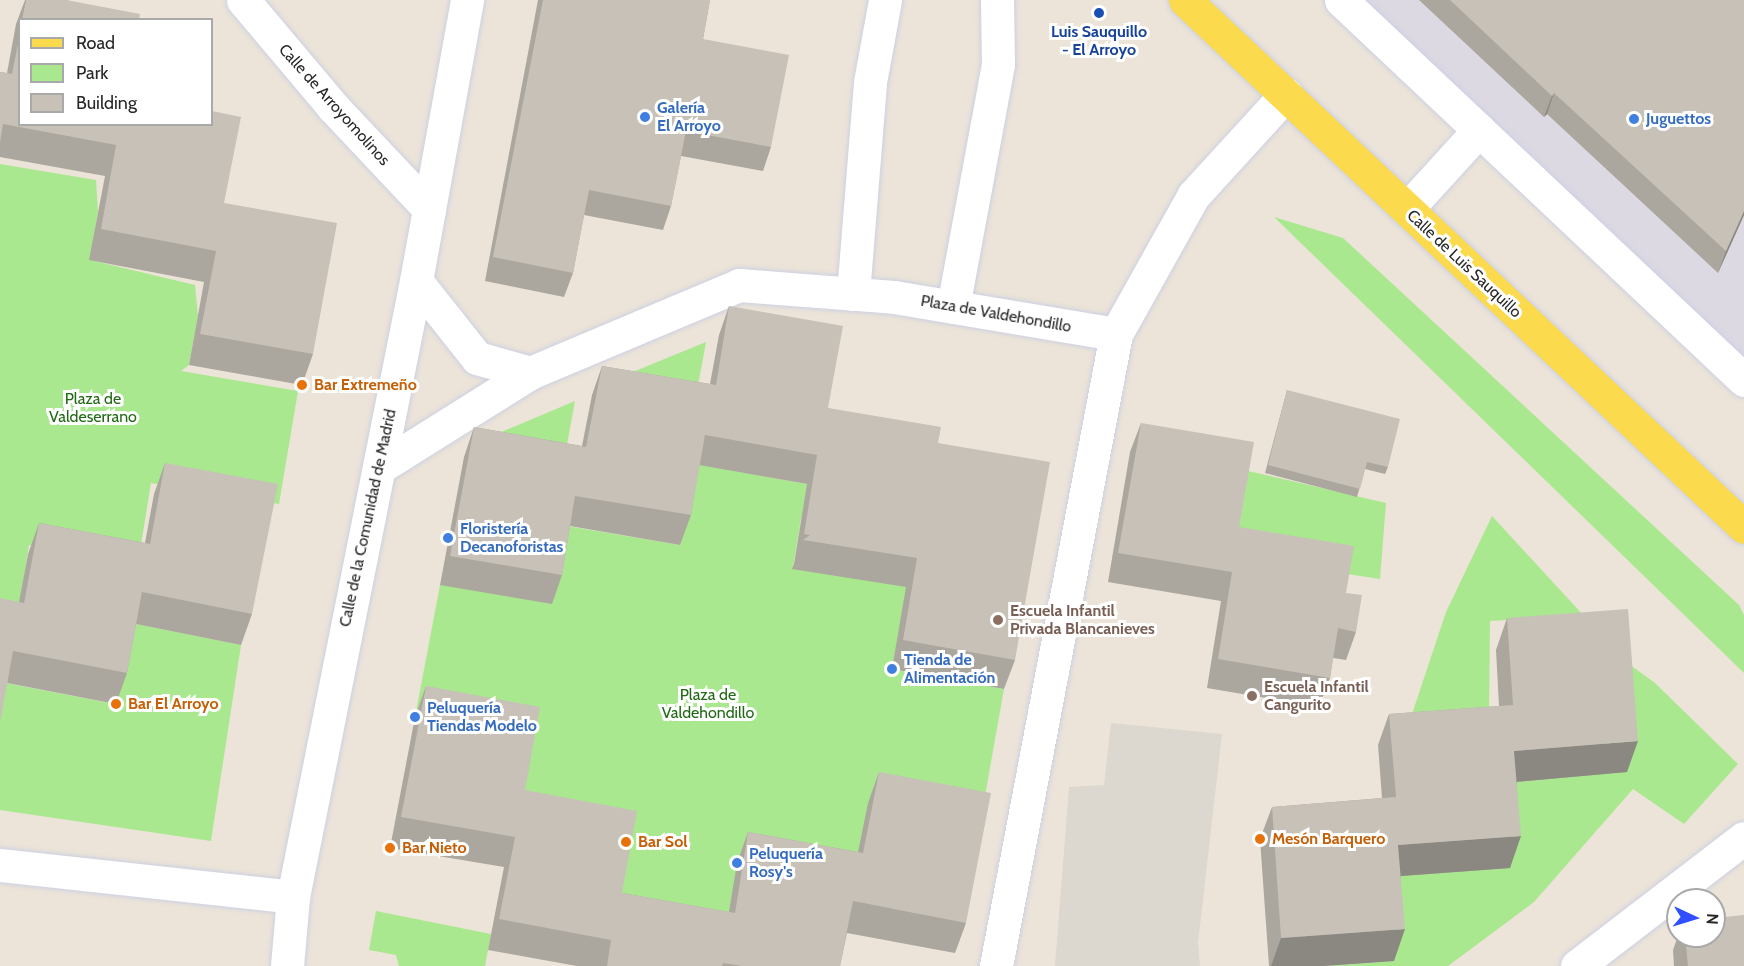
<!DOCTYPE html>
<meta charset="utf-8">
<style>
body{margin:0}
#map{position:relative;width:1744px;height:966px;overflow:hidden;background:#ece4d8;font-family:Cabin,sans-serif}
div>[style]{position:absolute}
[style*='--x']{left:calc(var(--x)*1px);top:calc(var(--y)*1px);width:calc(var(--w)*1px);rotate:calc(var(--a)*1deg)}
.industrial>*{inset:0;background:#ddd9e3}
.green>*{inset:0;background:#a9e88f}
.plaza>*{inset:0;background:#dcd7cf}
.roads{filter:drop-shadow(0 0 2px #cdd0e3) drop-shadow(0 0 2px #cdd0e3)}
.minor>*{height:33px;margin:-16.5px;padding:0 16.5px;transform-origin:16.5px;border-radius:16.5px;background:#fff}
.major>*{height:33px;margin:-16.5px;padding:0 16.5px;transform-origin:16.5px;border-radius:16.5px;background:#fbda4d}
.wall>*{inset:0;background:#aba69e}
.shaded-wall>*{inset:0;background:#8b8781}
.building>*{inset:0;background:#c7c1b8}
.dots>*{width:16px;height:16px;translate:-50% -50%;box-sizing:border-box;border:3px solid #fff;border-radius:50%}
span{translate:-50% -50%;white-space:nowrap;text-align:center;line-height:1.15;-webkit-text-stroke:6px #fff;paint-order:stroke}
.transit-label{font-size:16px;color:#164399;font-weight:700}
.street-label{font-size:16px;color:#282828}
.shop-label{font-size:16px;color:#366cbe;font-weight:700}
.left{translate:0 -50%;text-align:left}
.food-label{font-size:16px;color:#c56008;font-weight:700}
.park-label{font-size:16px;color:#216914}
.education-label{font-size:16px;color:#785e54;font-weight:700}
.legend{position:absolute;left:18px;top:18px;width:195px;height:108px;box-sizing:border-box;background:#fff;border:2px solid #a9a9a9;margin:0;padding:8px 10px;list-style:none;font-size:18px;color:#282828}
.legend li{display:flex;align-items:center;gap:12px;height:30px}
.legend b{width:30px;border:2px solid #a9a9a9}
.north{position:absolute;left:1666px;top:888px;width:60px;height:60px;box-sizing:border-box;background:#fff;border:2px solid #a9a9a9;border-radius:50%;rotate:94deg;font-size:16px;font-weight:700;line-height:24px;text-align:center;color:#282828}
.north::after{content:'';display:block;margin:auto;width:21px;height:27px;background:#324fff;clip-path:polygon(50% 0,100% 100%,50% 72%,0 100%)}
</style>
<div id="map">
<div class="industrial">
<i style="clip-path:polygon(1363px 0,1744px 0,1744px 364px)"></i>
</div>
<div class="green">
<i style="clip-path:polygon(0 164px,96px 180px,98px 211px,90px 260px,195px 285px,198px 316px,189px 365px,181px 371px,298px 391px,279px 504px,151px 483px,138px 563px,29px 545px,17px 621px,0 618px)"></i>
<i style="clip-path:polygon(1274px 217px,1343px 238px,1739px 605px,1744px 615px,1744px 673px)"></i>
<i style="clip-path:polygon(706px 342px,695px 402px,606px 383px)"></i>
<i style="clip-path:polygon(575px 401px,564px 461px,475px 443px)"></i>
<i style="clip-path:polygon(676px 460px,822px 487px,801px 518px,793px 568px,920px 589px,892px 669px,1004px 689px,980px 824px,858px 854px,745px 914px,609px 924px,501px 818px,415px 717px,440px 585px,567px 526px,680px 545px)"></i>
<i style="clip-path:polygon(1244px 470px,1386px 503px,1380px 579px,1228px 556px)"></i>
<i style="clip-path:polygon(1492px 516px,1584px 616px,1490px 621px,1489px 720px,1408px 726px,1446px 612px)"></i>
<i style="clip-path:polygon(131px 623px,241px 645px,211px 841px,0 810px,0 682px,115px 704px)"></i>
<i style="clip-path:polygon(1618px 656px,1655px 683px,1738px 764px,1684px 824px,1633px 789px,1534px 902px,1448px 966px,1323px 966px,1394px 961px,1369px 878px,1477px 822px)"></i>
<i style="clip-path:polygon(376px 911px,491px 934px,485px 966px,399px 966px,396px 955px,369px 950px)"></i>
</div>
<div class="plaza">
<i style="clip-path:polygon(1111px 723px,1222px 734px,1198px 943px,1200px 966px,1055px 966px,1069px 787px,1104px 785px)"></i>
</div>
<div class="roads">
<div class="minor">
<i style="--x:243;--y:0;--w:140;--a:49.9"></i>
<i style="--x:333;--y:107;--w:140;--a:46.7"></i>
<i style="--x:1341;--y:0;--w:554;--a:43.32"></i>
<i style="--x:1407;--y:209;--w:107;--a:-47.7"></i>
<i style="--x:416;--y:281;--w:98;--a:51.6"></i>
<i style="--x:477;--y:358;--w:55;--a:15.8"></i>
<i style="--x:853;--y:294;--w:213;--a:-85.4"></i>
<i style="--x:870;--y:82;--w:83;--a:-79.6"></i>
<i style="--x:953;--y:307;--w:247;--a:-79.5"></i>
<i style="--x:998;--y:64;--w:64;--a:-90.9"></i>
<i style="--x:380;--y:467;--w:177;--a:-32.1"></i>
<i style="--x:530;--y:373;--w:227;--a:-22.8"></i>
<i style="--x:739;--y:285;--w:155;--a:4.4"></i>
<i style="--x:894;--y:297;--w:225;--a:9.5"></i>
<i style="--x:0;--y:865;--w:295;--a:6.2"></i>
<i style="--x:287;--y:966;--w:69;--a:-85"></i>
<i style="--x:293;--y:897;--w:628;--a:-78.71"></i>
<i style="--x:416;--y:281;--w:286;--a:-79.7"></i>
<i style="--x:996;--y:966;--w:643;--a:-79.25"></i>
<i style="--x:1116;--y:334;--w:158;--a:-60.8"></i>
<i style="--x:1193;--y:196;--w:138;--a:-47.6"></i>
<i style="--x:1577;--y:966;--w:210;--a:-37.5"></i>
</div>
<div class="major">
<i style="--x:1185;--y:0;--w:768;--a:43.31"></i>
</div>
</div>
<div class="wall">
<i style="clip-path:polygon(25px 0,66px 0,139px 20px,20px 20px,20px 124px,212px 124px,224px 203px,313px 354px,302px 385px,189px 365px,204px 282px,89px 260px,105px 176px,0 157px,0 72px,7px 73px,16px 24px)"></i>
<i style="clip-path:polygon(538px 0,710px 0,703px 39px,771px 147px,763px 171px,681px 156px,671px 206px,663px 230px,584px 215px,573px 273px,564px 297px,485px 281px)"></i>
<i style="clip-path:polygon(1419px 0,1744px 0,1744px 215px,1718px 273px,1547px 114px,1544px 117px)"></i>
<i style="clip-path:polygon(729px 306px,828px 408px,938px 443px,1015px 660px,1004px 689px,892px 669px,906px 587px,792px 569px,794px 564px,807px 484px,699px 465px,691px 515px,680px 545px,570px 526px,562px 575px,552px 604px,440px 585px,464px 457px,474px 427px,582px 446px,592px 395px,602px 366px,710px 384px,719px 335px)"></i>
<i style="clip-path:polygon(1287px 390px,1388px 467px,1385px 474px,1365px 469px,1357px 497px,1265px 473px)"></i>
<i style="clip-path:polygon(1141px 423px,1239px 527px,1346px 593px,1356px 632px,1346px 660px,1333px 658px,1330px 678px,1319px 707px,1207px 688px,1221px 601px,1108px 582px,1130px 452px)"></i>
<i style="clip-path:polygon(165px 463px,252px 614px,241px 645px,136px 624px,127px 673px,116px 704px,7px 683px,19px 602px,28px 554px,39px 523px,145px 543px,154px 494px)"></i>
<i style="clip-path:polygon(1507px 618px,1627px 772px,1517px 782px,1510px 868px,1401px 876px,1394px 961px,1323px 966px,1269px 966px,1260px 839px,1272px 807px,1382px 798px,1378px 745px,1389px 714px,1499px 706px,1496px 650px)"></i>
<i style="clip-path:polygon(426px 686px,622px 893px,729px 912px,737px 863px,748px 832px,858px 852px,868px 803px,879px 772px,966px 923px,955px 953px,847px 933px,840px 966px,577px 966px,488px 950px,504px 867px,390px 848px,415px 717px)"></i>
<i style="clip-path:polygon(1678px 936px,1714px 936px,1744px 966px,1674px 966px,1673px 950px)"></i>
</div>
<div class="shaded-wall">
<i style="clip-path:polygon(1554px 93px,1547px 114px,1544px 117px,1552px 96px)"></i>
<i style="clip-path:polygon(1744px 211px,1744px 215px,1718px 273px,1726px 251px)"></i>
<i style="clip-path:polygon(1638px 741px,1627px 772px,1503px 783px,1514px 751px)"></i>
<i style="clip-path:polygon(1521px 836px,1510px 868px,1387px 877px,1398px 845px)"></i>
<i style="clip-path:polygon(1405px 929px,1394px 961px,1323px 966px,1271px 966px,1281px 938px)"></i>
</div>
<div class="building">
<i style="clip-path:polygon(26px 0,66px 0,140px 14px,139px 20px,22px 20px)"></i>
<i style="clip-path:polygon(543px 0,710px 0,703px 39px,789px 55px,771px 147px,686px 131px,671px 206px,589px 190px,573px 273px,493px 257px)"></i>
<i style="clip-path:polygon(1450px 0,1744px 0,1744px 211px,1726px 251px,1554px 93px,1552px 96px)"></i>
<i style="clip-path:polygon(20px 34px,20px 124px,212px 124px,212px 111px,241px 117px,224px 203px,337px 223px,313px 354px,200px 334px,216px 251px,101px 229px,116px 145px,3px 124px,0 142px,0 72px,12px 74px)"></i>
<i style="clip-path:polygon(729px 306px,843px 326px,828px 408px,941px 427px,938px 443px,1050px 462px,1015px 660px,903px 640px,917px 558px,803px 540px,810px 535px,804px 534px,817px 455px,705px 435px,691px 515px,575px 496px,562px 575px,450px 556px,474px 427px,586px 447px,602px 366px,716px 385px)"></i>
<i style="clip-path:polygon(1287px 390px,1400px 419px,1388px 467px,1367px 462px,1360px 489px,1268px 465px)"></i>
<i style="clip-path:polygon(1141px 423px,1254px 442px,1239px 527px,1354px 546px,1346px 593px,1362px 595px,1356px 632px,1338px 628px,1330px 678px,1218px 659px,1232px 572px,1118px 553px)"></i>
<i style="clip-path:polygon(165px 463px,278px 484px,252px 614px,142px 592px,127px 673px,13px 651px,0 723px,0 598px,24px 603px,39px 523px,150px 544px)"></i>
<i style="clip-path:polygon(1628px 609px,1638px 741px,1514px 751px,1521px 836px,1398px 845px,1405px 929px,1281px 938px,1272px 807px,1396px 797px,1389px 714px,1513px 705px,1507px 618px)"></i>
<i style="clip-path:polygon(426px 686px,540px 707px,525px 790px,637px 811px,622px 893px,735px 913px,748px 832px,863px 853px,879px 772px,991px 793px,966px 923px,853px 901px,840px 966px,742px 966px,723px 963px,722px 966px,607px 966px,611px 940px,499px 919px,515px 837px,401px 817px)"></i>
<i style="clip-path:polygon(1744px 915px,1744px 966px,1688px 966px,1685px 936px,1714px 936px,1714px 918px)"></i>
</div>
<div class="dots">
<i style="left:1099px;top:13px;background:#1a4fb4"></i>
<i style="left:645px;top:117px;background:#3f7fe0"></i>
<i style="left:1634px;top:119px;background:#3f7fe0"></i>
<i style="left:302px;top:385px;background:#e8710a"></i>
<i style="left:448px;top:538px;background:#3f7fe0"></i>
<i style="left:998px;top:620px;background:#8d6e63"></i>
<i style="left:892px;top:669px;background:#3f7fe0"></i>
<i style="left:1252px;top:696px;background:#8d6e63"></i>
<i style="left:116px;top:704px;background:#e8710a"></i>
<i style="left:415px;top:717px;background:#3f7fe0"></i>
<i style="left:1260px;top:839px;background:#e8710a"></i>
<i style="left:626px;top:842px;background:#e8710a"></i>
<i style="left:390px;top:848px;background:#e8710a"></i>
<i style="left:737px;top:863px;background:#3f7fe0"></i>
</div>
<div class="transit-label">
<span style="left:1099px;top:41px">Luis Sauquillo<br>- El Arroyo</span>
</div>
<div class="street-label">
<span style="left:334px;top:105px;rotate:48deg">Calle de Arroyomolinos</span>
<span style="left:1464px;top:264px;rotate:43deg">Calle de Luis Sauquillo</span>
<span style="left:996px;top:314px;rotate:10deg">Plaza de Valdehondillo</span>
<span style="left:368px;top:518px;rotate:-78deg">Calle de la Comunidad de Madrid</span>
</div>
<div class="shop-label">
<span class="left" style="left:657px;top:117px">Galería<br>El Arroyo</span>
<span class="left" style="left:1646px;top:119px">Juguettos</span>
<span class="left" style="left:460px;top:538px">Floristería<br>Decanoforistas</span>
<span class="left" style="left:904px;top:669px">Tienda de<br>Alimentación</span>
<span class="left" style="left:427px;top:717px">Peluquería<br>Tiendas Modelo</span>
<span class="left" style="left:749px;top:863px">Peluquería<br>Rosy's</span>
</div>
<div class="food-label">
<span class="left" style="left:314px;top:385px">Bar Extremeño</span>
<span class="left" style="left:128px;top:704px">Bar El Arroyo</span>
<span class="left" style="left:1272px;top:839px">Mesón Barquero</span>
<span class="left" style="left:638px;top:842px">Bar Sol</span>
<span class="left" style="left:402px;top:848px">Bar Nieto</span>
</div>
<div class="park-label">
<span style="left:93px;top:408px">Plaza de<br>Valdeserrano</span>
<span style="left:708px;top:704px">Plaza de<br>Valdehondillo</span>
</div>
<div class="education-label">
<span class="left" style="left:1010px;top:620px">Escuela Infantil<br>Privada Blancanieves</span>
<span class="left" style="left:1264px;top:696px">Escuela Infantil<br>Cangurito</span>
</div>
<ul class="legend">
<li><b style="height:8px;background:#fbda4d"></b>Road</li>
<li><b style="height:16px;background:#a9e88f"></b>Park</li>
<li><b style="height:16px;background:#c7c1b8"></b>Building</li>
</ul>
<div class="north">N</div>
</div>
